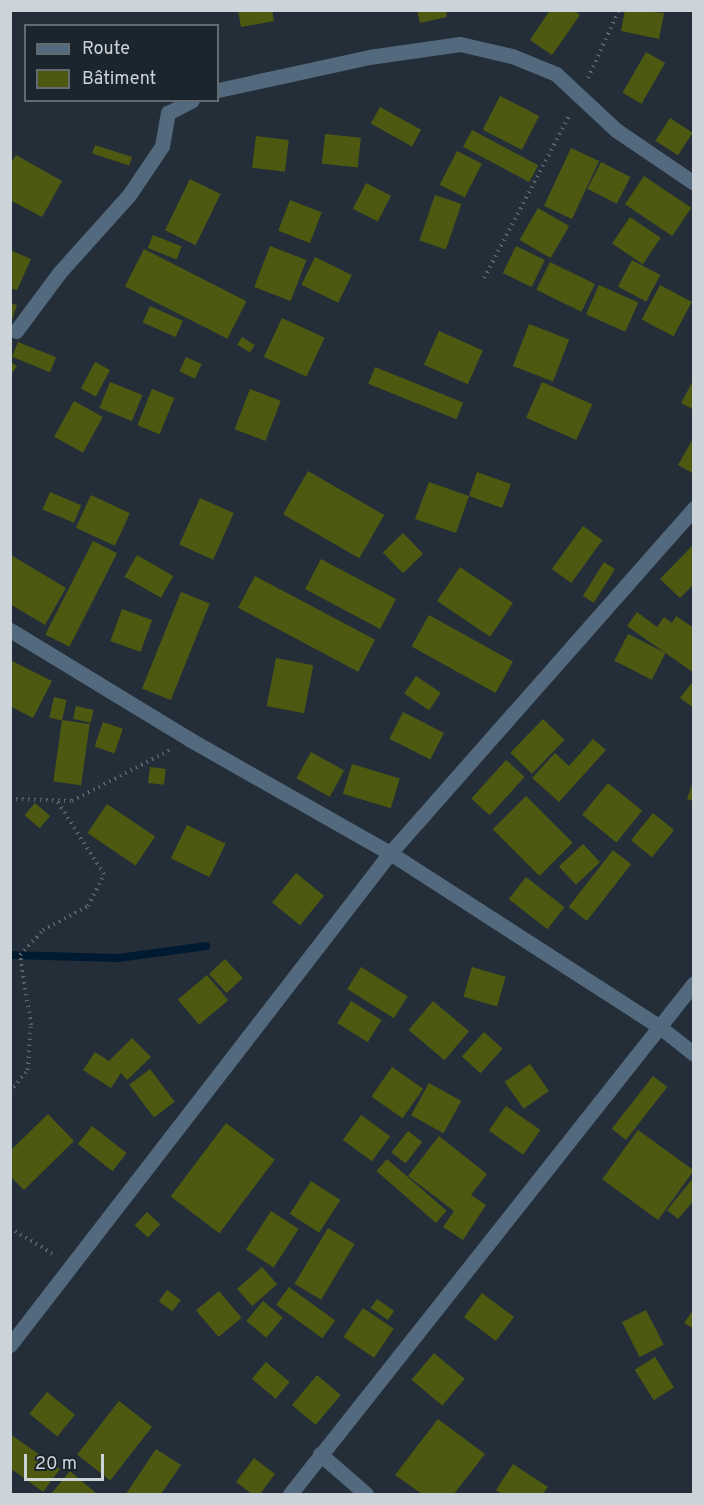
<!DOCTYPE html>
<meta charset="utf-8">
<style>
body{margin:0}
#map{position:relative;width:704px;height:1505px;overflow:hidden;background:#242e38;font-family:Overpass,sans-serif}
div>[style]{position:absolute}
[style*='--x']{left:calc(var(--x)*1px);top:calc(var(--y)*1px);width:calc(var(--w)*1px);rotate:calc(var(--a)*1deg)}
.stream>*{height:8px;margin:-4px;padding:0 4px;transform-origin:4px;border-radius:4px;background:#001a31}
.building>*{inset:0;background:#4d5911;transform-origin:0 0}
.path>*{height:4px;margin-top:-2px;transform-origin:0;background:repeating-linear-gradient(90deg,#5b646d 0 1.5px,transparent 0 6px)}
.minor>*{height:15px;margin:-7.5px;padding:0 7.5px;transform-origin:7.5px;border-radius:7.5px;background:#53697e}
span{translate:-50% -50%;white-space:nowrap;text-align:center;line-height:1.15;-webkit-text-stroke:4.5px #1b252e;paint-order:stroke}
.frame{position:absolute;inset:0;border:12px solid #ccd3d9;pointer-events:none}
.legend{position:absolute;left:24px;top:24px;width:195px;height:78px;box-sizing:border-box;background:#1b252e;border:2px solid #626b72;margin:0;padding:8px 10px;list-style:none;font-size:18px;color:#ccd3d9}
.legend li{display:flex;align-items:center;gap:12px;height:30px}
.legend b{width:30px;border:2px solid #626b72}
.scale{position:absolute;left:24px;top:1454px;width:80px;height:27px;box-sizing:border-box;border:3px solid #ccd3d9;border-top:0;padding-left:8px;font-size:18px;line-height:21px;white-space:nowrap;color:#ccd3d9;-webkit-text-stroke:4px #1b252e;paint-order:stroke}
</style>
<div id="map">
<div class="stream">
<i style="--x:10;--y:955;--w:108;--a:1.6"></i>
<i style="--x:118;--y:958;--w:89;--a:-7.8"></i>
</div>
<div class="building">
<i style="clip-path:polygon(238px 10px,272px 10px,274px 21px,241px 27px)"></i>
<i style="clip-path:polygon(417px 10px,446px 10px,447px 17px,420px 23px)"></i>
<i style="clip-path:polygon(550px 10px,573px 10px,580px 15px,552px 55px,530px 40px)"></i>
<i style="clip-path:polygon(625px 10px,664px 13px,659px 39px,621px 31px)"></i>
<i style="left:646px;top:52px;width:22px;height:47px;rotate:30deg"></i>
<i style="left:500px;top:96px;width:44px;height:38px;rotate:27deg"></i>
<i style="left:380px;top:107px;width:47px;height:19px;rotate:29deg"></i>
<i style="left:670px;top:118px;width:27px;height:27px;rotate:33deg"></i>
<i style="left:472px;top:130px;width:75px;height:19px;rotate:28deg"></i>
<i style="left:325px;top:134px;width:36px;height:30px;rotate:6deg"></i>
<i style="left:256px;top:136px;width:33px;height:32px;rotate:7deg"></i>
<i style="left:95px;top:145px;width:39px;height:9px;rotate:18deg"></i>
<i style="left:571px;top:148px;width:31px;height:64px;rotate:25deg"></i>
<i style="left:457px;top:151px;width:28px;height:38px;rotate:27deg"></i>
<i style="clip-path:polygon(16px 155px,62px 181px,42px 217px,10px 200px,10px 164px)"></i>
<i style="left:601px;top:162px;width:33px;height:30px;rotate:27deg"></i>
<i style="left:644px;top:176px;width:57px;height:34px;rotate:34deg"></i>
<i style="left:190px;top:179px;width:34px;height:57px;rotate:26deg"></i>
<i style="left:366px;top:183px;width:28px;height:29px;rotate:27deg"></i>
<i style="left:435px;top:195px;width:28px;height:48px;rotate:19deg"></i>
<i style="left:290px;top:200px;width:34px;height:33px;rotate:21deg"></i>
<i style="left:538px;top:208px;width:36px;height:37px;rotate:30deg"></i>
<i style="left:630px;top:217px;width:37px;height:32px;rotate:34deg"></i>
<i style="left:153px;top:235px;width:31px;height:14px;rotate:22deg"></i>
<i style="left:270px;top:246px;width:39px;height:44px;rotate:21deg"></i>
<i style="left:516px;top:246px;width:32px;height:30px;rotate:26deg"></i>
<i style="left:144px;top:249px;width:115px;height:42px;rotate:27deg"></i>
<i style="clip-path:polygon(10px 250px,31px 259px,17px 290px,10px 288px)"></i>
<i style="left:315px;top:257px;width:41px;height:31px;rotate:26deg"></i>
<i style="left:632px;top:260px;width:32px;height:30px;rotate:28deg"></i>
<i style="left:550px;top:262px;width:50px;height:31px;rotate:26deg"></i>
<i style="left:599px;top:285px;width:43px;height:32px;rotate:24deg"></i>
<i style="left:660px;top:285px;width:36px;height:39px;rotate:28deg"></i>
<i style="clip-path:polygon(10px 303px,17px 305px,11px 323px,10px 323px)"></i>
<i style="left:150px;top:306px;width:36px;height:18px;rotate:24deg"></i>
<i style="left:282px;top:318px;width:47px;height:43px;rotate:25deg"></i>
<i style="left:529px;top:324px;width:43px;height:45px;rotate:21deg"></i>
<i style="left:439px;top:331px;width:48px;height:37px;rotate:24deg"></i>
<i style="left:242px;top:337px;width:15px;height:9px;rotate:32deg"></i>
<i style="left:18px;top:342px;width:41px;height:16px;rotate:22deg"></i>
<i style="left:186px;top:357px;width:17px;height:16px;rotate:24deg"></i>
<i style="clip-path:polygon(10px 362px,17px 366px,10px 376px)"></i>
<i style="left:95px;top:362px;width:17px;height:30px;rotate:28deg"></i>
<i style="left:375px;top:367px;width:95px;height:18px;rotate:22deg"></i>
<i style="clip-path:polygon(694px 379px,694px 410px,681px 403px)"></i>
<i style="left:110px;top:382px;width:35px;height:28px;rotate:22deg"></i>
<i style="left:542px;top:382px;width:55px;height:39px;rotate:24deg"></i>
<i style="left:152px;top:389px;width:24px;height:39px;rotate:22deg"></i>
<i style="left:250px;top:389px;width:33px;height:43px;rotate:21deg"></i>
<i style="left:74px;top:401px;width:33px;height:41px;rotate:29deg"></i>
<i style="clip-path:polygon(694px 437px,694px 474px,678px 465px)"></i>
<i style="left:308px;top:471px;width:88px;height:50px;rotate:30deg"></i>
<i style="clip-path:polygon(477px 472px,511px 484px,502px 508px,469px 496px,456px 533px,415px 519px,429px 482px,469px 496px)"></i>
<i style="left:50px;top:492px;width:34px;height:19px;rotate:23deg"></i>
<i style="left:91px;top:495px;width:43px;height:36px;rotate:25deg"></i>
<i style="left:200px;top:498px;width:37px;height:51px;rotate:24deg"></i>
<i style="left:583px;top:526px;width:24px;height:53px;rotate:36deg"></i>
<i style="left:403px;top:533px;width:29px;height:28px;rotate:46deg"></i>
<i style="left:93px;top:541px;width:27px;height:105px;rotate:27deg"></i>
<i style="clip-path:polygon(694px 544px,694px 584px,680px 598px,660px 579px)"></i>
<i style="clip-path:polygon(11px 555px,66px 588px,45px 625px,10px 604px)"></i>
<i style="left:137px;top:555px;width:42px;height:25px;rotate:30deg"></i>
<i style="left:321px;top:559px;width:85px;height:34px;rotate:28deg"></i>
<i style="left:604px;top:562px;width:13px;height:40px;rotate:32deg"></i>
<i style="left:460px;top:567px;width:64px;height:41px;rotate:34deg"></i>
<i style="left:255px;top:576px;width:136px;height:36px;rotate:28deg"></i>
<i style="left:181px;top:592px;width:31px;height:104px;rotate:22deg"></i>
<i style="left:122px;top:609px;width:32px;height:34px;rotate:20deg"></i>
<i style="clip-path:polygon(637px 612px,657px 627px,664px 617px,672px 623px,676px 616px,694px 628px,694px 673px,627px 626px)"></i>
<i style="left:429px;top:615px;width:96px;height:36px;rotate:29deg"></i>
<i style="left:628px;top:634px;width:42px;height:30px;rotate:27deg"></i>
<i style="left:276px;top:658px;width:38px;height:49px;rotate:11deg"></i>
<i style="clip-path:polygon(10px 660px,52px 681px,33px 718px,10px 706px)"></i>
<i style="left:416px;top:676px;width:30px;height:21px;rotate:34deg"></i>
<i style="clip-path:polygon(694px 680px,694px 708px,680px 698px)"></i>
<i style="left:54px;top:697px;width:13px;height:21px;rotate:13deg"></i>
<i style="left:76px;top:706px;width:18px;height:13px;rotate:13deg"></i>
<i style="left:403px;top:712px;width:46px;height:30px;rotate:27deg"></i>
<i style="left:543px;top:719px;width:30px;height:47px;rotate:44deg"></i>
<i style="left:62px;top:720px;width:28px;height:62px;rotate:8deg"></i>
<i style="left:103px;top:722px;width:21px;height:26px;rotate:19deg"></i>
<i style="clip-path:polygon(593px 739px,606px 750px,559px 802px,532px 778px,555px 753px,569px 766px)"></i>
<i style="left:311px;top:752px;width:38px;height:30px;rotate:29deg"></i>
<i style="left:506px;top:760px;width:25px;height:52px;rotate:42deg"></i>
<i style="left:352px;top:764px;width:50px;height:31px;rotate:17deg"></i>
<i style="left:150px;top:767px;width:16px;height:16px;rotate:7deg"></i>
<i style="clip-path:polygon(693px 782px,694px 782px,694px 801px,687px 799px)"></i>
<i style="left:608px;top:783px;width:44px;height:41px;rotate:39deg"></i>
<i style="left:526px;top:796px;width:66px;height:47px;rotate:45deg"></i>
<i style="left:35px;top:803px;width:20px;height:16px;rotate:41deg"></i>
<i style="left:107px;top:804px;width:58px;height:35px;rotate:34deg"></i>
<i style="left:653px;top:813px;width:27px;height:35px;rotate:39deg"></i>
<i style="left:187px;top:825px;width:43px;height:37px;rotate:26deg"></i>
<i style="left:583px;top:844px;width:25px;height:33px;rotate:47deg"></i>
<i style="left:613px;top:850px;width:23px;height:72px;rotate:38deg"></i>
<i style="left:296px;top:873px;width:36px;height:38px;rotate:39deg"></i>
<i style="left:526px;top:877px;width:49px;height:28px;rotate:38deg"></i>
<i style="left:225px;top:959px;width:26px;height:22px;rotate:47deg"></i>
<i style="left:361px;top:967px;width:55px;height:26px;rotate:32deg"></i>
<i style="left:472px;top:967px;width:35px;height:31px;rotate:16deg"></i>
<i style="left:207px;top:975px;width:33px;height:38px;rotate:50deg"></i>
<i style="left:351px;top:1001px;width:36px;height:26px;rotate:32deg"></i>
<i style="left:433px;top:1001px;width:47px;height:38px;rotate:40deg"></i>
<i style="left:484px;top:1032px;width:25px;height:33px;rotate:42deg"></i>
<i style="clip-path:polygon(132px 1038px,151px 1057px,127px 1080px,121px 1073px,111px 1088px,83px 1070px,95px 1052px,109px 1061px)"></i>
<i style="left:530px;top:1064px;width:33px;height:31px;rotate:55deg"></i>
<i style="left:392px;top:1067px;width:38px;height:36px;rotate:35deg"></i>
<i style="left:150px;top:1069px;width:41px;height:26px;rotate:53deg"></i>
<i style="left:653px;top:1076px;width:18px;height:67px;rotate:38deg"></i>
<i style="left:429px;top:1083px;width:37px;height:37px;rotate:29deg"></i>
<i style="left:506px;top:1106px;width:42px;height:30px;rotate:35deg"></i>
<i style="clip-path:polygon(48px 1114px,74px 1141px,24px 1190px,10px 1176px,10px 1151px)"></i>
<i style="left:361px;top:1115px;width:36px;height:31px;rotate:36deg"></i>
<i style="left:226px;top:1123px;width:61px;height:92px;rotate:37deg"></i>
<i style="left:92px;top:1126px;width:44px;height:23px;rotate:38deg"></i>
<i style="left:638px;top:1130px;width:69px;height:61px;rotate:36deg"></i>
<i style="left:408px;top:1131px;width:18px;height:27px;rotate:38deg"></i>
<i style="clip-path:polygon(439px 1136px,487px 1174px,471px 1195px,486px 1205px,463px 1240px,443px 1227px,454px 1211px,408px 1176px)"></i>
<i style="left:387px;top:1159px;width:79px;height:16px;rotate:41deg"></i>
<i style="clip-path:polygon(694px 1177px,694px 1200px,678px 1219px,667px 1210px)"></i>
<i style="left:311px;top:1181px;width:35px;height:39px;rotate:33deg"></i>
<i style="left:271px;top:1211px;width:33px;height:46px;rotate:33deg"></i>
<i style="left:147px;top:1212px;width:18px;height:18px;rotate:43deg"></i>
<i style="left:328px;top:1228px;width:31px;height:65px;rotate:31deg"></i>
<i style="left:262px;top:1267px;width:23px;height:33px;rotate:49deg"></i>
<i style="left:289px;top:1287px;width:57px;height:22px;rotate:36deg"></i>
<i style="left:167px;top:1290px;width:17px;height:14px;rotate:36deg"></i>
<i style="left:219px;top:1291px;width:35px;height:30px;rotate:50deg"></i>
<i style="left:482px;top:1293px;width:40px;height:30px;rotate:37deg"></i>
<i style="left:377px;top:1299px;width:21px;height:11px;rotate:35deg"></i>
<i style="left:263px;top:1301px;width:26px;height:26px;rotate:40deg"></i>
<i style="left:363px;top:1308px;width:37px;height:35px;rotate:34deg"></i>
<i style="clip-path:polygon(694px 1309px,694px 1329px,684px 1323px)"></i>
<i style="left:646px;top:1310px;width:39px;height:27px;rotate:63deg"></i>
<i style="left:434px;top:1353px;width:40px;height:35px;rotate:40deg"></i>
<i style="left:655px;top:1357px;width:36px;height:24px;rotate:58deg"></i>
<i style="left:266px;top:1362px;width:31px;height:22px;rotate:40deg"></i>
<i style="left:317px;top:1375px;width:31px;height:39px;rotate:40deg"></i>
<i style="left:47px;top:1392px;width:36px;height:28px;rotate:39deg"></i>
<i style="left:119px;top:1401px;width:42px;height:68px;rotate:38deg"></i>
<i style="clip-path:polygon(438px 1419px,485px 1454px,454px 1494px,422px 1494px,395px 1475px)"></i>
<i style="clip-path:polygon(10px 1434px,60px 1469px,43px 1492px,13px 1470px,10px 1474px)"></i>
<i style="clip-path:polygon(156px 1449px,181px 1465px,161px 1494px,126px 1494px)"></i>
<i style="clip-path:polygon(254px 1458px,275px 1474px,260px 1494px,252px 1494px,236px 1482px)"></i>
<i style="clip-path:polygon(513px 1464px,548px 1487px,543px 1494px,502px 1494px,496px 1490px)"></i>
<i style="clip-path:polygon(70px 1471px,97px 1494px,51px 1494px)"></i>
</div>
<div class="path">
<i style="--x:588;--y:78;--w:75;--a:-65.5"></i>
<i style="--x:484;--y:278;--w:185;--a:-62.3"></i>
<i style="--x:10;--y:799;--w:62;--a:1.8"></i>
<i style="--x:72;--y:801;--w:110;--a:-27.5"></i>
<i style="--x:10;--y:1092;--w:28;--a:-51"></i>
<i style="--x:28;--y:1070;--w:45;--a:-86.2"></i>
<i style="--x:31;--y:1025;--w:71;--a:-98.9"></i>
<i style="--x:20;--y:955;--w:34;--a:-47"></i>
<i style="--x:43;--y:930;--w:51;--a:-28.1"></i>
<i style="--x:88;--y:906;--w:36;--a:-63"></i>
<i style="--x:104;--y:874;--w:87;--a:-122.8"></i>
<i style="--x:10;--y:1228;--w:54;--a:31.3"></i>
</div>
<div class="minor">
<i style="--x:218;--y:90;--w:155;--a:-12.3"></i>
<i style="--x:369;--y:57;--w:92;--a:-8.1"></i>
<i style="--x:460;--y:44;--w:53;--a:13"></i>
<i style="--x:512;--y:56;--w:48;--a:22.2"></i>
<i style="--x:556;--y:74;--w:82;--a:43"></i>
<i style="--x:616;--y:130;--w:94;--a:34.2"></i>
<i style="--x:16;--y:331;--w:72;--a:-53.4"></i>
<i style="--x:59;--y:273;--w:105;--a:-48.1"></i>
<i style="--x:129;--y:195;--w:59;--a:-56"></i>
<i style="--x:162;--y:146;--w:34;--a:-80"></i>
<i style="--x:168;--y:113;--w:27;--a:-28"></i>
<i style="--x:10;--y:630;--w:210;--a:31.3"></i>
<i style="--x:189;--y:739;--w:231;--a:29.6"></i>
<i style="--x:390;--y:853;--w:321;--a:32.8"></i>
<i style="--x:660;--y:1027;--w:43;--a:38.5"></i>
<i style="--x:10;--y:1345;--w:622;--a:-52.32"></i>
<i style="--x:390;--y:853;--w:460;--a:-48.6"></i>
<i style="--x:320;--y:1454;--w:61;--a:41"></i>
<i style="--x:290;--y:1494;--w:651;--a:-51.67"></i>
</div>
<div class="frame"></div>
<ul class="legend">
<li><b style="height:8px;background:#53697e"></b>Route</li>
<li><b style="height:16px;background:#4d5911"></b>Bâtiment</li>
</ul>
<div class="scale">20 m</div>
</div>
